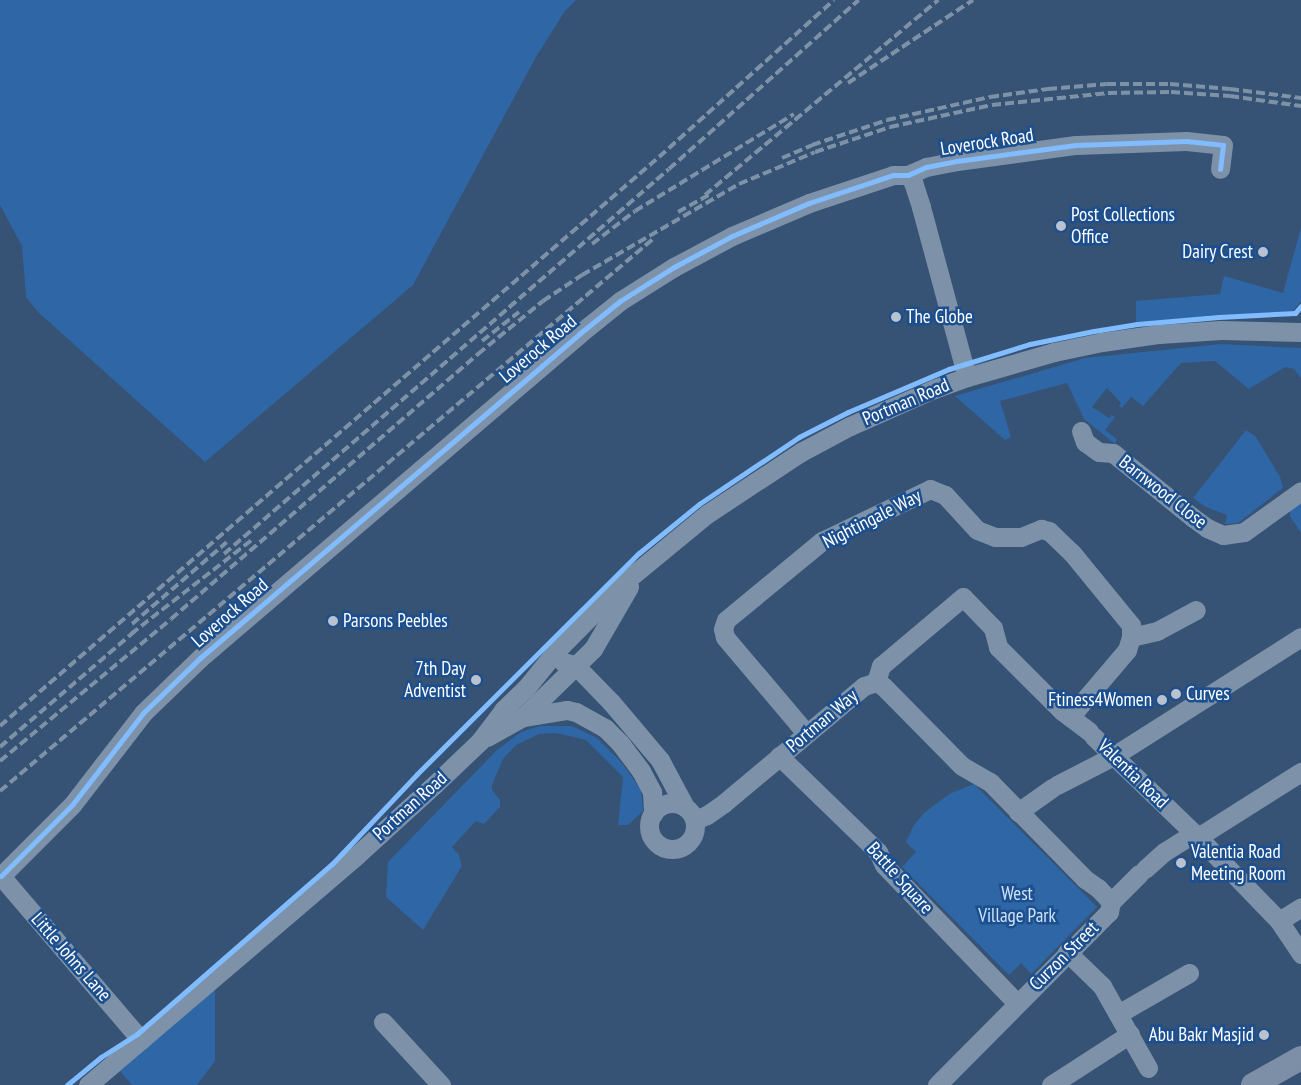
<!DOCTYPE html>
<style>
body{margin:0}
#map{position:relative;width:1301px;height:1085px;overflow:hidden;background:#365274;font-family:"PT Sans Narrow",sans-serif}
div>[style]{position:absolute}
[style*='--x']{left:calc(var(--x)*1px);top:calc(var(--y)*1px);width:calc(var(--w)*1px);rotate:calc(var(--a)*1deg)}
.green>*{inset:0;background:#2f66a5}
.minor>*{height:19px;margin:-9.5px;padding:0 9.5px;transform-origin:9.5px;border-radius:9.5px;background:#7d92a8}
.minor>.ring{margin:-9.5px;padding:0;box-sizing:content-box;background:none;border:19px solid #7d92a8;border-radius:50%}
.major>*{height:24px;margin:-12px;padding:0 12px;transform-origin:12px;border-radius:12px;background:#7d8ea7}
.rail>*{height:4px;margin-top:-2px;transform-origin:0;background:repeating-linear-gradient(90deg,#7e92a7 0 9px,transparent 0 13px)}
.cycleway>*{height:5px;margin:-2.5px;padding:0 2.5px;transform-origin:2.5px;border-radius:2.5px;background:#80bcff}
.dots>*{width:14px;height:14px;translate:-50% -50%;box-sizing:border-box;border:2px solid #1b4f8f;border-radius:50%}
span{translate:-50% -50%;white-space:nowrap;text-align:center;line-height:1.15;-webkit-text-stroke:5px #1b4f8f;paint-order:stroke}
.street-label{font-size:19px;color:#fff}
.poi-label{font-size:19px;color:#fff}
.left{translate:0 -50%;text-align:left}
.right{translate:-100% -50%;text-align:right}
.park-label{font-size:19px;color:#cfe3fa}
</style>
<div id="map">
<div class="green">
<i style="clip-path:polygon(0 0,576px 0,565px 11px,536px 57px,413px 285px,205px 462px,38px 312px,26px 297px,22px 246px,0 205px)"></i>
<i style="clip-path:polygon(1301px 228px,1301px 301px,1293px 311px,1136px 322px,1136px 301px,1220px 294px,1224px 276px,1283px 293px)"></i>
<i style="clip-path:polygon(1221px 344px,1301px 348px,1301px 378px,1294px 369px,1285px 367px,1249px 389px,1215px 361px,1181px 363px,1143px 406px,1131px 397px,1122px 408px,1119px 406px,1121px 403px,1107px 388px,1092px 407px,1109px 418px,1112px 415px,1115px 417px,1105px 430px,1117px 439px,1115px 444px,1084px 419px,1067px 383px,1000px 401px,1011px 437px,1005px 440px,955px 396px,1085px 358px)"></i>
<i style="clip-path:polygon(1246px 430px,1256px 437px,1280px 477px,1283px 488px,1238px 523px,1225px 524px,1227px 515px,1206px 507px,1193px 498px)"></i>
<i style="clip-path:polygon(1301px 503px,1301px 533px,1290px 516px,1290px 510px)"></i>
<i style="clip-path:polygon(540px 726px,572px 726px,597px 738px,622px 763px,641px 790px,643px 811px,628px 825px,618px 825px,623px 777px,586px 740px,556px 733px,539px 734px,516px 745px,503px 759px,492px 785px,492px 790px,500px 800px,500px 807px,484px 824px,476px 821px,452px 847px,459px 855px,462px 866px,423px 930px,386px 897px,388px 862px,497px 750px,521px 732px)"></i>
<i style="clip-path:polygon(974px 784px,1097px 907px,1031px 974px,1021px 963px,1009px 975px,902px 867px,916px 852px,906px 842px,914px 825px,924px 813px,949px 794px)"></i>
<i style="clip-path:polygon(215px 987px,215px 1061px,197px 1085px,132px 1085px,120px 1071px)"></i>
</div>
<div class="minor">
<i style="--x:908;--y:175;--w:9;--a:54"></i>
<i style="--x:913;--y:182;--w:26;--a:72"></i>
<i style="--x:921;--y:207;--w:176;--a:74.9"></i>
<i style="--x:1081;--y:431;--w:12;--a:70"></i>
<i style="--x:1085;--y:442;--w:17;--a:36"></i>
<i style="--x:1099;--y:452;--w:14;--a:4"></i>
<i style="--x:1113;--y:453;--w:102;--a:39"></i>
<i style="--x:1192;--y:517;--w:19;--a:36"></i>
<i style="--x:1207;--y:528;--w:17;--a:24"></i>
<i style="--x:1223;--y:535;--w:21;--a:-8"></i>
<i style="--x:1244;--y:532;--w:70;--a:-35.7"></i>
<i style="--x:1131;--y:637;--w:27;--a:-13"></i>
<i style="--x:1157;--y:631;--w:44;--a:-28.3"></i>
<i style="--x:563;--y:662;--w:12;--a:14"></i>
<i style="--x:575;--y:665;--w:52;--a:45.8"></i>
<i style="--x:611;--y:702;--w:76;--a:49.8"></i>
<i style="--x:660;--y:760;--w:53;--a:62"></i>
<i style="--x:876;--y:682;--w:8;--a:30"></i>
<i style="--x:883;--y:686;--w:112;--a:45.4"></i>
<i style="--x:962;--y:766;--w:32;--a:30"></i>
<i style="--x:990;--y:782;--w:136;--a:45.6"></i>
<i style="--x:1085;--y:879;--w:16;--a:35"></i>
<i style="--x:1098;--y:888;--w:19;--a:47"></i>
<i style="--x:523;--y:717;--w:45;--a:-9"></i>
<i style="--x:567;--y:710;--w:9;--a:13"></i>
<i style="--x:576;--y:712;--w:33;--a:29"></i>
<i style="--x:605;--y:728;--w:21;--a:45"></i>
<i style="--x:620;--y:743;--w:35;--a:53"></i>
<i style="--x:641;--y:771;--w:24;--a:62"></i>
<i style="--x:652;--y:792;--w:22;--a:87"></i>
<i style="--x:806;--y:733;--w:126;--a:-130.2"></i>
<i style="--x:725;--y:637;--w:8;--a:-104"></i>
<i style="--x:723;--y:629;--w:9;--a:-72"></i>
<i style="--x:726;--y:620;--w:124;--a:-39.5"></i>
<i style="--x:822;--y:541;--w:120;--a:-25.7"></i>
<i style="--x:930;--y:489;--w:16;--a:22"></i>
<i style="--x:945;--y:495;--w:47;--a:47.6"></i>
<i style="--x:977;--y:530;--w:19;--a:21"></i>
<i style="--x:995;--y:537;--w:26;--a:0"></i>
<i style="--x:1021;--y:537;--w:22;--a:-22"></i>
<i style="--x:1041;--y:529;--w:8;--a:14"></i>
<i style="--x:1049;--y:531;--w:32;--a:44"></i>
<i style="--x:1072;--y:553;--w:93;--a:50.7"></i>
<i style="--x:1131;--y:625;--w:12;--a:90"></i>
<i style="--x:1131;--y:637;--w:14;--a:107"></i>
<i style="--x:1127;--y:650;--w:88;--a:130.4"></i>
<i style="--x:1093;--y:736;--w:146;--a:43.9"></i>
<i style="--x:1198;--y:837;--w:117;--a:46"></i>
<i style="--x:1279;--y:921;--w:40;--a:56"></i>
<i style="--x:487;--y:737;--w:41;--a:-29.1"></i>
<i style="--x:523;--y:717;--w:98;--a:-44.2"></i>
<i style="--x:593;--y:649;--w:72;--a:-59.9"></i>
<i style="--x:779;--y:756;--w:138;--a:44.1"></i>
<i style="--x:878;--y:852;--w:14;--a:65"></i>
<i style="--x:884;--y:865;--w:192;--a:46.1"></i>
<i style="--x:1057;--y:785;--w:65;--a:-27.3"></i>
<i style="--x:1115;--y:755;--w:220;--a:-32.4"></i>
<i class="ring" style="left:649px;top:803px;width:27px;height:27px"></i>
<i style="--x:1018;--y:812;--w:42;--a:-35.2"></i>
<i style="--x:695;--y:820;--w:13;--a:-23"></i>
<i style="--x:707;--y:815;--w:21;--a:-35"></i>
<i style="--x:724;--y:803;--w:182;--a:-39.9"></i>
<i style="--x:864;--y:686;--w:13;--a:-18"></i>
<i style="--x:876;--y:682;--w:17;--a:-73"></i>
<i style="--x:881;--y:666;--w:107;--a:-40.1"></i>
<i style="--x:963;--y:597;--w:43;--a:45.9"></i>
<i style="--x:993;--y:628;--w:20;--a:75"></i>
<i style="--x:998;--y:647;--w:91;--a:45"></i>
<i style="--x:1062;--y:711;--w:34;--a:37"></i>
<i style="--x:1198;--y:837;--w:122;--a:-32.3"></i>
<i style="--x:1145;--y:869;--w:25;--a:-42"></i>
<i style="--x:1164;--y:852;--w:36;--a:-32"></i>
<i style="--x:0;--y:875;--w:217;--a:49.5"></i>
<i style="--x:1;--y:876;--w:100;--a:-45"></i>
<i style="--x:72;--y:805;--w:116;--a:-52.3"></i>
<i style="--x:143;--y:713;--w:79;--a:-44"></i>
<i style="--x:200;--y:658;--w:499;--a:-40.5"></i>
<i style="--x:579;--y:334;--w:53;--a:-38.8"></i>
<i style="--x:620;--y:301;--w:64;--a:-32.2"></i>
<i style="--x:674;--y:267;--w:66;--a:-28.1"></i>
<i style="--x:732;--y:236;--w:84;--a:-23.2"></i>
<i style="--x:809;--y:203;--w:89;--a:-18.4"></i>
<i style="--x:893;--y:175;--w:15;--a:0"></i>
<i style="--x:908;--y:175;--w:20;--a:-24"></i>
<i style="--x:926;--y:167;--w:32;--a:-11"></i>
<i style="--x:957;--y:161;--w:120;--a:-7.7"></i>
<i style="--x:1076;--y:145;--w:110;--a:-2.1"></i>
<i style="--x:1186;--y:141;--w:37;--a:6"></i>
<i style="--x:1223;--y:145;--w:24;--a:97"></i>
<i style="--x:1279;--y:921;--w:26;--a:-32"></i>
<i style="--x:1067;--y:952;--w:49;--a:44.2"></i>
<i style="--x:1102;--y:986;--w:94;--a:60.7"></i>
<i style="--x:1118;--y:1014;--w:82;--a:-30"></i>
<i style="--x:383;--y:1022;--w:86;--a:47.4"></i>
<i style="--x:88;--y:1085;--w:354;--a:-40.5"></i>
<i style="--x:357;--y:855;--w:104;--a:-42.3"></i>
<i style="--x:434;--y:785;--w:64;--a:-43.7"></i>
<i style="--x:480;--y:741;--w:39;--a:-53"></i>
<i style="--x:503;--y:710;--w:32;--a:-44"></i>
<i style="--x:526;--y:688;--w:48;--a:-51"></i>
<i style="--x:556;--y:651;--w:94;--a:-45.4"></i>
<i style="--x:622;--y:584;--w:110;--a:-39.5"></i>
<i style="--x:707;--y:514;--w:113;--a:-33.4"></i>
<i style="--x:801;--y:452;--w:55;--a:-28"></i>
<i style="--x:850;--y:426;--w:92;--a:-23.8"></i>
<i style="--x:934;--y:389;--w:35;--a:-20"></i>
<i style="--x:967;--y:377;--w:91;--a:-16"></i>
<i style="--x:1054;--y:352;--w:49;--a:-11.8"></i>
<i style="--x:1102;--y:342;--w:58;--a:-8"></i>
<i style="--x:1159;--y:334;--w:62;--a:-3.7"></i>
<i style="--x:1221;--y:330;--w:80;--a:1.4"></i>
<i style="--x:937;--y:1085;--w:244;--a:-45.2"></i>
<i style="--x:1109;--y:912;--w:10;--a:-79"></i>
<i style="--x:1111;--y:902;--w:40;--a:-45"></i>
<i style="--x:1051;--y:1085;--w:94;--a:-32.8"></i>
</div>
<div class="major">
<i style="--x:1253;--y:1085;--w:55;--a:-29.4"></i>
</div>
<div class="rail">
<i style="--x:848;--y:83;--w:150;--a:-33.6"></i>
<i style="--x:782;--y:158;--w:33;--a:-23"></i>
<i style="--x:812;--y:145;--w:79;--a:-18.4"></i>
<i style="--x:887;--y:120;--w:106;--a:-12.6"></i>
<i style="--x:990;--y:97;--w:59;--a:-7.9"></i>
<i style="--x:1048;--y:89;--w:59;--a:-4.8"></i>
<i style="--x:1107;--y:84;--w:63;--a:0"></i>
<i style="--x:1170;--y:84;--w:60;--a:4.8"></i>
<i style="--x:1230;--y:89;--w:72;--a:7.2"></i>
<i style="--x:705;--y:195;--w:304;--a:-39.9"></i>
<i style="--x:678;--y:212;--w:37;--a:-29"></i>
<i style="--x:592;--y:244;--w:54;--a:-37.5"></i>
<i style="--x:635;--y:211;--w:186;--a:-31.4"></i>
<i style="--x:482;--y:341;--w:47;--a:-38.1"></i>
<i style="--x:224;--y:554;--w:588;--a:-40.87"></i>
<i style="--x:669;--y:169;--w:254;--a:-41.7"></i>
<i style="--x:132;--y:624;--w:125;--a:-40.8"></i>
<i style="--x:131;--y:634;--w:155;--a:-37.9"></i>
<i style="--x:0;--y:726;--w:871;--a:-40.81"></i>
<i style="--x:659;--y:157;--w:235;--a:-41.9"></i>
<i style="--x:0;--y:747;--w:178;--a:-40.7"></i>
<i style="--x:0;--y:761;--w:222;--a:-39.7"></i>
<i style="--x:171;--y:619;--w:406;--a:-40.8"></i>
<i style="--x:478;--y:354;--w:84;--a:-39.2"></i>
<i style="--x:543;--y:301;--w:47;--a:-33.7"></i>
<i style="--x:582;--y:275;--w:181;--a:-30.1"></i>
<i style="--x:739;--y:184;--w:82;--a:-22.8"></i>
<i style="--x:815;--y:152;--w:79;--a:-18.4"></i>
<i style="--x:890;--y:127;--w:104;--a:-12.2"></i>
<i style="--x:992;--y:105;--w:117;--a:-5.9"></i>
<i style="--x:1108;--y:93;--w:63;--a:-0.9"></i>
<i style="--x:1171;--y:92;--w:59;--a:3.9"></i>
<i style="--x:1230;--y:96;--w:72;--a:8"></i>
<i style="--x:0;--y:791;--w:855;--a:-40.21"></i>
</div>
<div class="cycleway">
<i style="--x:1;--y:876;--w:100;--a:-45"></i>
<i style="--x:72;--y:805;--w:116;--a:-52.3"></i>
<i style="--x:143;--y:713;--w:79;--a:-44"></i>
<i style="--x:200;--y:658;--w:499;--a:-40.5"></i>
<i style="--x:579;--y:334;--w:53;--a:-38.8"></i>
<i style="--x:620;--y:301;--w:64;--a:-32.2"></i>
<i style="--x:674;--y:267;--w:66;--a:-28.1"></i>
<i style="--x:732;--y:236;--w:84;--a:-23.2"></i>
<i style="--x:809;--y:203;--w:89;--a:-18.4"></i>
<i style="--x:893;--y:175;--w:15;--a:0"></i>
<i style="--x:908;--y:175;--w:20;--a:-24"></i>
<i style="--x:926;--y:167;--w:32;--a:-11"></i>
<i style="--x:957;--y:161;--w:120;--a:-7.7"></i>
<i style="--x:1076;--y:145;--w:110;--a:-2.1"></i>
<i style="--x:1186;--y:141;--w:37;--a:6"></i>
<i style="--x:1223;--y:145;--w:24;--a:97"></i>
<i style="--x:67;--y:1085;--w:44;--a:-39.5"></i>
<i style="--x:101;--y:1057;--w:43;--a:-32.6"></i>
<i style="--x:137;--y:1034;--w:259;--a:-41.1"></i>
<i style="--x:332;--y:864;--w:124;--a:-46.6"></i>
<i style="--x:417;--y:774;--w:313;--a:-44.9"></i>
<i style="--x:639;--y:553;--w:77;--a:-39.2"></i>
<i style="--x:699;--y:504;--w:120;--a:-33.8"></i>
<i style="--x:799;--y:437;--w:55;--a:-27"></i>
<i style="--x:848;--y:412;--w:110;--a:-23.1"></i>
<i style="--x:949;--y:369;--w:85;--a:-17.2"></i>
<i style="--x:1030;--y:344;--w:65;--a:-11.5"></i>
<i style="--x:1094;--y:331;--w:44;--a:-9.2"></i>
<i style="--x:1137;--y:324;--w:82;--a:-4.9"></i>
<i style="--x:1219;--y:317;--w:76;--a:-3"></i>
<i style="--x:1295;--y:313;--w:9;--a:-49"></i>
</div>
<div class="dots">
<i style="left:1061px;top:226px;background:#b9c2ce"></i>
<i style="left:1263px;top:252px;background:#b9c2ce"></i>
<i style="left:896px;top:317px;background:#b9c2ce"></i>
<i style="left:333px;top:621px;background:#b9c2ce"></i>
<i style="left:476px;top:680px;background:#b9c2ce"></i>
<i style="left:1176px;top:694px;background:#b9c2ce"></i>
<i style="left:1162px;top:700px;background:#b9c2ce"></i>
<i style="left:1181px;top:863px;background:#b9c2ce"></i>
<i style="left:1264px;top:1035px;background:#b9c2ce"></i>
</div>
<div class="street-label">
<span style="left:987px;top:142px;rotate:-9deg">Loverock Road</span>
<span style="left:538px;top:349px;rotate:-40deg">Loverock Road</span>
<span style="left:906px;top:402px;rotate:-23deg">Portman Road</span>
<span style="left:1163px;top:492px;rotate:38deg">Barnwood Close</span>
<span style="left:872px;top:519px;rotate:-27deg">Nightingale Way</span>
<span style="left:230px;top:613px;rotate:-41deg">Loverock Road</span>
<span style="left:822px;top:721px;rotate:-40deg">Portman Way</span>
<span style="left:1133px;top:774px;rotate:44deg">Valentia Road</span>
<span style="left:410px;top:806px;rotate:-42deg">Portman Road</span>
<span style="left:900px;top:878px;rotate:48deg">Battle Square</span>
<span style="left:1064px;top:956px;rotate:-45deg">Curzon Street</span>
<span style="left:71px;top:957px;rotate:49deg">Little Johns Lane</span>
</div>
<div class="poi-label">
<span class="left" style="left:1071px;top:226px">Post Collections<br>Office</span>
<span class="right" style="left:1253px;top:252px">Dairy Crest</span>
<span class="left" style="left:906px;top:317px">The Globe</span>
<span class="left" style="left:343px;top:621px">Parsons Peebles</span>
<span class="right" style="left:466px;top:680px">7th Day<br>Adventist</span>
<span class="left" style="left:1186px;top:694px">Curves</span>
<span class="right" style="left:1152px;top:700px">Ftiness4Women</span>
<span class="left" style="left:1191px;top:863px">Valentia Road<br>Meeting Room</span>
<span class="right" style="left:1254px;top:1035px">Abu Bakr Masjid</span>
</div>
<div class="park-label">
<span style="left:1017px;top:905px">West<br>Village Park</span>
</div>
</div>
